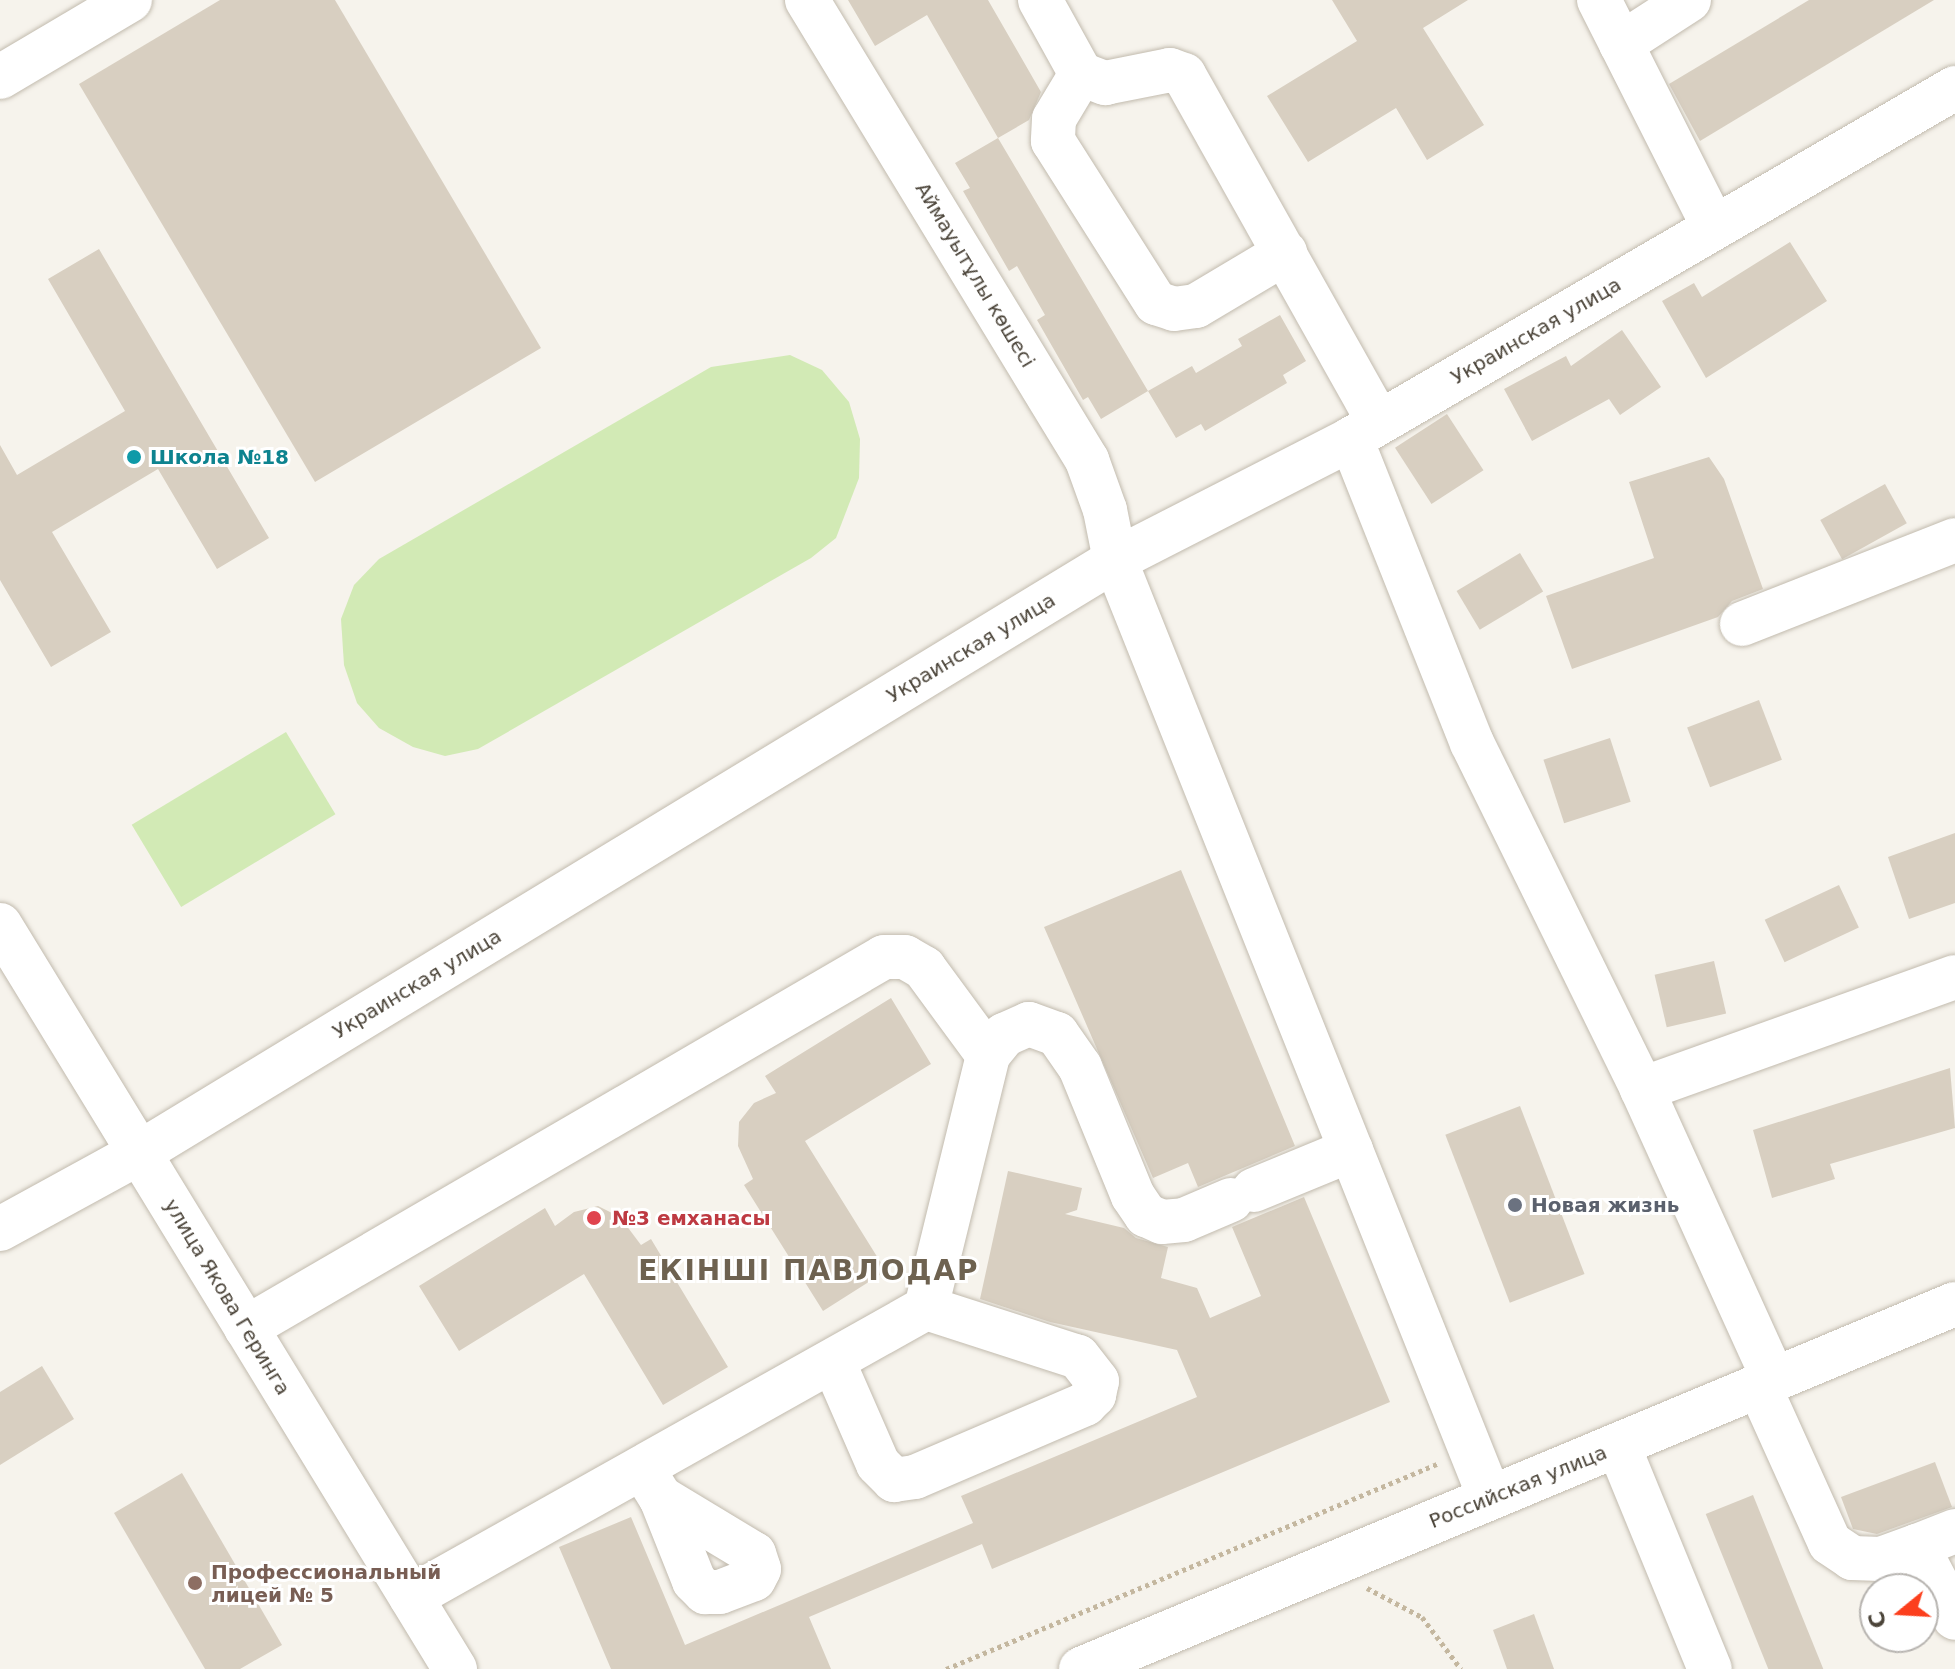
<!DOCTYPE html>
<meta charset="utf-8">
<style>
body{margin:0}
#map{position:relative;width:1955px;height:1669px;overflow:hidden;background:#f6f3ec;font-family:"DejaVu Sans",sans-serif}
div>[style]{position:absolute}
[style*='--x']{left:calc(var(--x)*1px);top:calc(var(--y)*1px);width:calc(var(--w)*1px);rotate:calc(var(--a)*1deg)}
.green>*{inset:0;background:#d2eab5;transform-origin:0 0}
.building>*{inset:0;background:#d8cfc1;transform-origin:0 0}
.path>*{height:5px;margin-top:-2.5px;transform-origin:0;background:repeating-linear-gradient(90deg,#c4b79f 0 4px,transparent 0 8px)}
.roads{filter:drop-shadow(0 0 2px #c2bbae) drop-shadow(0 0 2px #c2bbae)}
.minor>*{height:44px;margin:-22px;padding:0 22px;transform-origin:22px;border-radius:22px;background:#fff}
.dots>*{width:22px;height:22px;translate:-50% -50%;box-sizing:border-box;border:4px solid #fff;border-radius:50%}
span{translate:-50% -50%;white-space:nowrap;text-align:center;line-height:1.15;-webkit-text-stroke:6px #fff;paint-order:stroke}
.street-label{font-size:20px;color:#4b4439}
.culture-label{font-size:20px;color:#0d838f;font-weight:700}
.left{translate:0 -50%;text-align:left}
.worship-label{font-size:20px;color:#5b616d;font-weight:700}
.health-label{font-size:20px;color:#be3a42;font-weight:700}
.education-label{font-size:20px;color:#785e54;font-weight:700}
.district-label{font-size:28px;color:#6e6250;font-weight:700;letter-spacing:2px}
.north{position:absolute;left:1859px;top:1573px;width:80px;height:80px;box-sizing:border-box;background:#fff;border:2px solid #b7b4b0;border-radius:50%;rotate:252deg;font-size:22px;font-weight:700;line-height:32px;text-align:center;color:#4b4439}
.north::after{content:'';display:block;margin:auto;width:28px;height:36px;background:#fc3f1d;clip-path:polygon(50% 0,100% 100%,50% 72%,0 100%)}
</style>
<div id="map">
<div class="green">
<i style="clip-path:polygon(790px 355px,822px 370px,849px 402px,860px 439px,859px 478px,836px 538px,811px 558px,478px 749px,445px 756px,413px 747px,379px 728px,357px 703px,344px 665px,341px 619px,354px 585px,379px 559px,711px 367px)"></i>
<i style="left:286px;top:732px;width:96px;height:180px;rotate:59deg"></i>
</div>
<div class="building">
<i style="clip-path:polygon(220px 0,335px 0,541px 348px,315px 482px,79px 84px)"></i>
<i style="clip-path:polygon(848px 0,988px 0,1041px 92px,1029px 120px,998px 138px,927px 15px,875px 46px)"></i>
<i style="clip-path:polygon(1332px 0,1468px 0,1423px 28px,1484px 125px,1427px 160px,1396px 108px,1308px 162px,1267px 96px,1357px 41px)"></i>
<i style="clip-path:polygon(1809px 0,1934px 0,1700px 141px,1669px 84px)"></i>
<i style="clip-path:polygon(998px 138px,1148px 391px,1101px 419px,1088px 397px,1083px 400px,1037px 320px,1045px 315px,1017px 266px,1009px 271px,963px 191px,970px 188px,955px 163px)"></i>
<i style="clip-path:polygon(1790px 242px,1827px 301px,1706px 378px,1662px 301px,1694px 283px,1702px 297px)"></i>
<i style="clip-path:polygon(99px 249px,269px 538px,217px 569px,158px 469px,52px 532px,111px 632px,51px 667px,0 580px,0 445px,17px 475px,125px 411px,48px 279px)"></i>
<i style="clip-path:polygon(1280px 315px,1306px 361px,1283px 375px,1287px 383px,1205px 431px,1201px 424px,1176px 438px,1148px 391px,1192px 366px,1196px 373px,1242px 346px,1238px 339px)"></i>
<i style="clip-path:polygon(1622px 330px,1661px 387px,1620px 415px,1609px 399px,1532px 441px,1504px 389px,1566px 356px,1571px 366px)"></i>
<i style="left:1447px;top:414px;width:67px;height:62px;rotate:57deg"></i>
<i style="clip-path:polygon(1709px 457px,1724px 479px,1763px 589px,1732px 601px,1718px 617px,1572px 669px,1546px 596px,1654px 558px,1629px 482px)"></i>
<i style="left:1885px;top:484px;width:45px;height:74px;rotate:61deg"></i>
<i style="left:1520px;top:553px;width:45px;height:74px;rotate:59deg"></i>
<i style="left:1759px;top:700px;width:64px;height:77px;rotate:69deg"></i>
<i style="left:1610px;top:738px;width:67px;height:70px;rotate:72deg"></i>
<i style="clip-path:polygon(1955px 833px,1955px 903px,1909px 919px,1888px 857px)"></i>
<i style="clip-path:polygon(1181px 870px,1295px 1146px,1198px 1187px,1188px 1163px,1153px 1178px,1044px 927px)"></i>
<i style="left:1839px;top:885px;width:47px;height:82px;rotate:65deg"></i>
<i style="left:1714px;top:961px;width:54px;height:61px;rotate:77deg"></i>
<i style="clip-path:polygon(891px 998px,931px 1064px,805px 1141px,886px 1271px,823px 1311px,744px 1185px,753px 1179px,738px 1146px,739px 1122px,754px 1103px,776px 1093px,765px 1076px)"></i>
<i style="clip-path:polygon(1950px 1068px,1955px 1128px,1830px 1164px,1835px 1179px,1772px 1198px,1753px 1130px)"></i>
<i style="left:1520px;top:1106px;width:180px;height:80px;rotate:69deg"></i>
<i style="clip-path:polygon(1008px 1171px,1082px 1188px,1077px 1210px,1065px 1214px,1124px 1228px,1136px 1238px,1168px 1247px,1161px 1278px,1197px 1288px,1210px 1318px,1261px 1296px,1232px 1227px,1304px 1197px,1390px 1402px,992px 1569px,982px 1544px,809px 1617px,831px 1669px,611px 1669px,559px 1547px,631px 1517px,685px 1645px,973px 1523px,961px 1496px,1197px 1397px,1177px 1350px,1050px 1322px,980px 1299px)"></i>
<i style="clip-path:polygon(598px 1206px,620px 1217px,641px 1245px,651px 1239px,728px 1367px,663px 1405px,584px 1274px,459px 1351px,419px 1286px,545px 1208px,555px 1226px,574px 1212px)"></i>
<i style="clip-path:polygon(42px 1366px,74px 1419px,0 1465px,0 1392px)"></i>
<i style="clip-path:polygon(1935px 1462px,1952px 1507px,1877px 1534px,1853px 1529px,1841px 1497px)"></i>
<i style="clip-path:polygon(182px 1473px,282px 1645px,240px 1669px,205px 1669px,114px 1513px)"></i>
<i style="left:1753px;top:1495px;width:188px;height:51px;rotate:68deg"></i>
<i style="clip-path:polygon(1534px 1614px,1554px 1669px,1507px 1669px,1493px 1630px)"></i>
</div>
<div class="path">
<i style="--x:1367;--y:1588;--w:62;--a:27.8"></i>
<i style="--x:1422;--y:1617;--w:65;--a:53.1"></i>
<i style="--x:946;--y:1669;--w:532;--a:-22.66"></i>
</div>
<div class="roads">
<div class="minor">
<i style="--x:807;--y:0;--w:539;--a:58.67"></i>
<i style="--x:1087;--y:460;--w:53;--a:70.2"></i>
<i style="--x:1105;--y:510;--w:51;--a:78.7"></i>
<i style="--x:1115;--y:560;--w:1010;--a:68.21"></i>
<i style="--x:1040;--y:0;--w:85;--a:61"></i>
<i style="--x:1081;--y:74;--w:26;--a:21"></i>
<i style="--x:1105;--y:83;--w:66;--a:-11.3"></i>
<i style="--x:1170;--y:70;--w:15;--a:20"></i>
<i style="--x:1184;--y:75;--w:398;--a:60.7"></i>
<i style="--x:1599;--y:0;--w:255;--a:63.2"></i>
<i style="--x:1621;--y:44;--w:81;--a:-32.9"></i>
<i style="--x:1081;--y:74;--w:52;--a:121"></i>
<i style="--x:1054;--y:119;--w:22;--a:93"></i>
<i style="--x:1053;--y:141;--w:192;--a:57.6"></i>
<i style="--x:1156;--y:303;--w:19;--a:18"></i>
<i style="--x:1174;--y:309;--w:22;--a:-8"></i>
<i style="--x:1196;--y:306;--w:104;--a:-30.8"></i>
<i style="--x:0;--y:77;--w:151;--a:-30.6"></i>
<i style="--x:1351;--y:439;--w:327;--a:68.3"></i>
<i style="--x:1472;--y:743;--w:386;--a:63.8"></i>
<i style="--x:1642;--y:1089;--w:320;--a:65.6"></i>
<i style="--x:1742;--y:624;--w:229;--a:-21.5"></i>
<i style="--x:0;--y:925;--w:872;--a:58.55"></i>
<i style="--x:1642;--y:1089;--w:332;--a:-19.7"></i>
<i style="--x:1254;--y:1190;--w:105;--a:-22.4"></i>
<i style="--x:0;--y:1229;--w:158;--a:-28.7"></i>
<i style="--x:139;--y:1153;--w:1142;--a:-31.28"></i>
<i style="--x:1115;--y:560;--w:265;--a:-27.1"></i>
<i style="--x:1351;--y:439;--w:699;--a:-30.16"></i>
<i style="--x:246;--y:1328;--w:738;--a:-30.18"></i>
<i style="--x:884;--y:957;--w:21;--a:0"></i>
<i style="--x:905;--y:957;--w:22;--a:30"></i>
<i style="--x:924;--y:968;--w:108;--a:53.7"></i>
<i style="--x:833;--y:1361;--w:112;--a:66.4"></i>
<i style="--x:878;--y:1464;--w:23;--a:45"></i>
<i style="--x:894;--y:1480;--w:21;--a:-8"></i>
<i style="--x:915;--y:1477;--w:185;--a:-23.2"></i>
<i style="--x:1085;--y:1404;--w:13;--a:-45"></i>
<i style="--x:1094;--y:1395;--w:14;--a:-78"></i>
<i style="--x:1097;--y:1381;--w:31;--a:-128"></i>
<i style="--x:1078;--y:1357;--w:160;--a:-162.1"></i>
<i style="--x:1759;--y:1386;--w:172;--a:65.7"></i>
<i style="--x:1830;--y:1543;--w:27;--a:34"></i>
<i style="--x:1852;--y:1558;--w:29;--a:2"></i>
<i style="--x:1881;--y:1559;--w:38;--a:-20"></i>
<i style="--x:1917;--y:1546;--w:81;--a:62.2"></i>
<i style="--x:1618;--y:1445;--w:242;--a:67.7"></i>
<i style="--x:642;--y:1468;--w:36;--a:58"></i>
<i style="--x:661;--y:1498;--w:89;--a:68.3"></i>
<i style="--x:694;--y:1581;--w:16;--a:45"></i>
<i style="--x:705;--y:1592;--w:15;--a:0"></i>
<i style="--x:720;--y:1592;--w:36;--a:-21"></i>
<i style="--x:754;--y:1579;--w:11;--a:-63"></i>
<i style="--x:759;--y:1569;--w:16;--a:-108"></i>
<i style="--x:754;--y:1554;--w:109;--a:-148.9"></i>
<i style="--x:1917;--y:1546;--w:41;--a:-21.5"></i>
<i style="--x:411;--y:1597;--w:591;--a:-29.3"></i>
<i style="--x:926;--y:1308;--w:260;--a:-76.2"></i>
<i style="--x:988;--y:1055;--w:26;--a:-51"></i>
<i style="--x:1004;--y:1035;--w:27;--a:-24"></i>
<i style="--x:1029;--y:1024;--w:30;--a:20"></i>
<i style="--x:1057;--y:1034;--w:40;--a:55.1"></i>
<i style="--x:1080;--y:1067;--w:139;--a:67.7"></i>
<i style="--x:1133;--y:1196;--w:23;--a:56"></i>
<i style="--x:1146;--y:1215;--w:17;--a:24"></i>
<i style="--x:1162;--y:1222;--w:22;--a:-5"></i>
<i style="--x:1184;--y:1220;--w:51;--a:-23.1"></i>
<i style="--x:1081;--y:1669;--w:947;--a:-22.67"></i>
</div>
</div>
<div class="dots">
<i style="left:134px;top:457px;background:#0f9aa8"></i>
<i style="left:1515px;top:1205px;background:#6b7280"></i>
<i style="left:594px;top:1218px;background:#e0444e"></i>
<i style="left:195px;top:1583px;background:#8d6e63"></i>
</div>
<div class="street-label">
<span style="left:975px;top:275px;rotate:59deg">Аймауытұлы көшесі</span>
<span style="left:1536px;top:331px;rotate:-30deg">Украинская улица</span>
<span style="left:971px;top:648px;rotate:-31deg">Украинская улица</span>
<span style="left:417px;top:984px;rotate:-31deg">Украинская улица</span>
<span style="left:227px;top:1297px;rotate:59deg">улица Якова Геринга</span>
<span style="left:1518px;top:1487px;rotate:-22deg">Российская улица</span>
</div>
<div class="culture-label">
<span class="left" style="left:150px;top:457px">Школа №18</span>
</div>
<div class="worship-label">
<span class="left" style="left:1531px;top:1205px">Новая жизнь</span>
</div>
<div class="health-label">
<span class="left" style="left:612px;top:1218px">№3 емханасы</span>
</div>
<div class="education-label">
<span class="left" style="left:211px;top:1584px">Профессиональный<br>лицей № 5</span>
</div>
<div class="district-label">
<span style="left:809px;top:1271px">ЕКІНШІ ПАВЛОДАР</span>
</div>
<div class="north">С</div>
</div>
